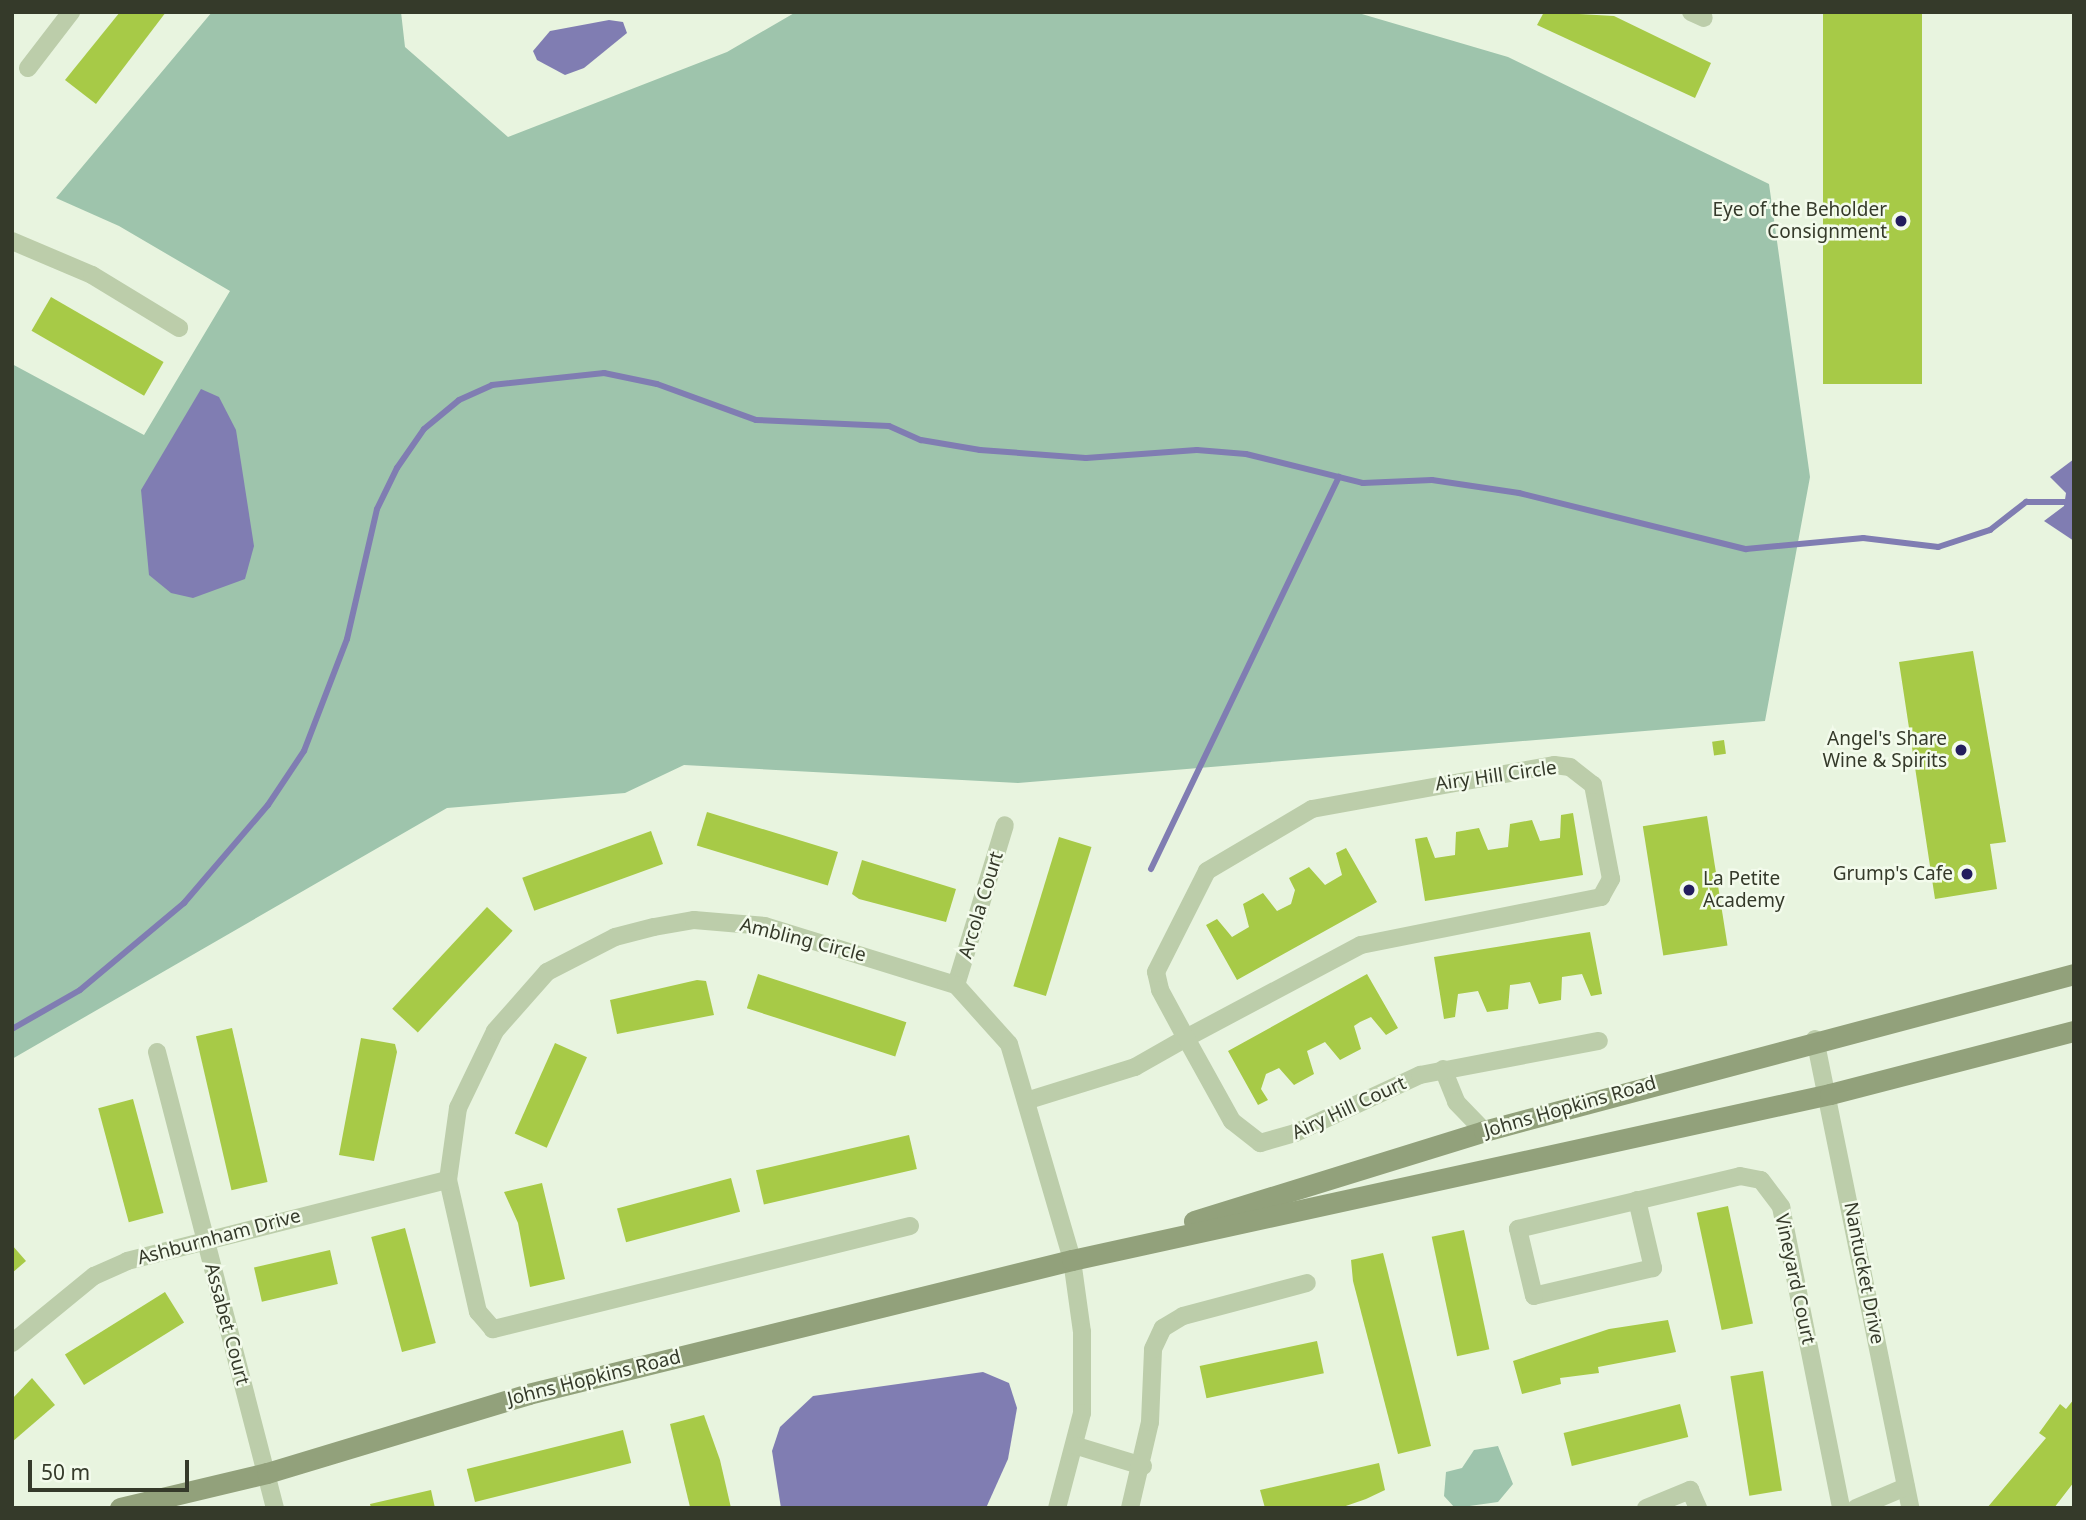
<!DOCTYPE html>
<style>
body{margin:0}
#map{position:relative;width:2086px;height:1520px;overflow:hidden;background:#e8f4df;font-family:"Noto Sans",sans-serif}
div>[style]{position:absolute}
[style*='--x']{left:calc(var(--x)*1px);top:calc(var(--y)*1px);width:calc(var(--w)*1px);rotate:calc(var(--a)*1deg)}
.green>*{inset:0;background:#9ec4ac}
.water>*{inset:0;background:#807db2}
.stream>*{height:6px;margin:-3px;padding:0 3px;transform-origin:3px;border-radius:3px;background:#807db2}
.building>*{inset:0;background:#a7ca47;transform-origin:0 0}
.street>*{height:18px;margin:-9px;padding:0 9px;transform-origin:9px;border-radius:9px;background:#bccdaa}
.secondary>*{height:21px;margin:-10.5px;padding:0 10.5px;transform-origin:10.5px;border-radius:10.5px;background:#92a17b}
.dots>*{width:19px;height:19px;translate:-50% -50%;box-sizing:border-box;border:4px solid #f3fbec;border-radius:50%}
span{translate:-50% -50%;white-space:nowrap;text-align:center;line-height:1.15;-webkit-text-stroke:5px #f3fbec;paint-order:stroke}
.poi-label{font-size:19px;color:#353a2a}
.right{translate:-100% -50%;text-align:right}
.left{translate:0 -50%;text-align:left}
.street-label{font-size:19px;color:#353a2a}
.frame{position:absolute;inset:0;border:14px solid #353a2a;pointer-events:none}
.scale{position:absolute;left:28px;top:1460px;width:161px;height:32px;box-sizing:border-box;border:4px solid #353a2a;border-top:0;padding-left:9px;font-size:21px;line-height:24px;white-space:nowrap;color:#353a2a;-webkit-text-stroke:5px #f3fbec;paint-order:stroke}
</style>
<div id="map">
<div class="green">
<i style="clip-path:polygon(212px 12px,401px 12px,405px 47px,508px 137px,727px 52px,796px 12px,1355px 12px,1508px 57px,1769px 184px,1810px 477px,1765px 721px,1018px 783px,684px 765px,625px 793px,447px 808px,12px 1059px,12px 364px,144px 435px,230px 291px,119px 226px,56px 198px)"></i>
<i style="clip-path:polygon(1498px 1446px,1513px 1484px,1498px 1502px,1455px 1508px,1444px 1496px,1446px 1472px,1462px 1468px,1474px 1450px)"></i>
</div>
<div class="water">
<i style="clip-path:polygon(609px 20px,623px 22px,627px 33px,584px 68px,565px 75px,537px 60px,533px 51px,550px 31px)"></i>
<i style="clip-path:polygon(201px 389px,219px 397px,236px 430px,254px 546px,245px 579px,193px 598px,171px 593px,149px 575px,141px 490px)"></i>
<i style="clip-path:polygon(2074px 459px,2074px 541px,2044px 521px,2064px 506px,2066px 493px,2050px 477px)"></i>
<i style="clip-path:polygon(983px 1372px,1009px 1383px,1017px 1408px,1008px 1459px,986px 1508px,781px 1508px,772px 1451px,780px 1427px,813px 1396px)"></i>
</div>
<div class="stream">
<i style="--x:1151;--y:869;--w:435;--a:-64.4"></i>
<i style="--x:12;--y:1029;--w:78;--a:-29.8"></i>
<i style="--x:80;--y:990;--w:136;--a:-39.9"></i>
<i style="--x:184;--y:903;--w:129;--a:-49.4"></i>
<i style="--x:268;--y:805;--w:65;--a:-56.3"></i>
<i style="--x:304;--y:751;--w:120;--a:-69"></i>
<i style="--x:347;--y:639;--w:133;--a:-77"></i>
<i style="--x:377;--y:509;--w:46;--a:-64"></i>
<i style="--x:397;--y:468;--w:47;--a:-55.3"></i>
<i style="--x:424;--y:429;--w:45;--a:-39.6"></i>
<i style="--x:459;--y:400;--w:36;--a:-24"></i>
<i style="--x:492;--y:385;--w:113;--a:-6.1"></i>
<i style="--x:604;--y:373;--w:54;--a:11.7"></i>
<i style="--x:657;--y:384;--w:105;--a:20"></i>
<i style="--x:756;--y:420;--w:133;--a:2.6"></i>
<i style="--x:889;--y:426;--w:35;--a:24"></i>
<i style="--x:921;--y:440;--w:60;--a:9.6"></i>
<i style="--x:980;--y:450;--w:106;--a:4.3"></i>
<i style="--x:1086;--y:458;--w:111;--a:-4.1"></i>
<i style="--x:1197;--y:450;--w:49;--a:4.7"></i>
<i style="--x:1246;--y:454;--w:121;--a:13.9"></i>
<i style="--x:1363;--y:483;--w:69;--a:-2.5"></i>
<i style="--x:1432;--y:480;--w:88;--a:8.5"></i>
<i style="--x:1519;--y:493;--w:234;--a:13.9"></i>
<i style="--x:1746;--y:549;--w:118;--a:-5.4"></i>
<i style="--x:1863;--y:538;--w:76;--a:6.8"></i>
<i style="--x:1938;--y:547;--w:55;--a:-18.1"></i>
<i style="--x:1990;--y:530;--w:46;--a:-37.9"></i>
<i style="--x:2026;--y:502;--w:48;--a:0"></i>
</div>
<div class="building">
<i style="clip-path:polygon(120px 12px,166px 12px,96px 104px,65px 80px)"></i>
<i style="clip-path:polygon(1544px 12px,1614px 16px,1711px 63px,1695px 98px,1537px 25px)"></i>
<i style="left:1823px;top:12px;width:99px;height:372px"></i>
<i style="left:51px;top:297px;width:130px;height:39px;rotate:30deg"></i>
<i style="clip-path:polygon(1973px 651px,2006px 842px,1990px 844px,1997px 889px,1935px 899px,1899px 662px)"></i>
<i style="left:1724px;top:740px;width:14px;height:12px;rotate:82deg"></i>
<i style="left:707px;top:812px;width:137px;height:35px;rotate:17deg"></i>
<i style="clip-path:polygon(1573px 813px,1583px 875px,1425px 901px,1415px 839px,1427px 837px,1435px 858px,1455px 855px,1456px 832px,1479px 828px,1488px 850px,1501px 848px,1508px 847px,1510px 824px,1532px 820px,1540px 841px,1560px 838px,1561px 815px)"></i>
<i style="left:1707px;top:816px;width:131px;height:65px;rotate:81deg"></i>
<i style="left:651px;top:831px;width:35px;height:137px;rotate:70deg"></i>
<i style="left:1059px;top:837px;width:34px;height:156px;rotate:17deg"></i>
<i style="clip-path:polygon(1346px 848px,1377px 902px,1237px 980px,1206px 925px,1217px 919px,1232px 937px,1249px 927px,1243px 904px,1263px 893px,1277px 911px,1291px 904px,1295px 890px,1289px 878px,1309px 867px,1325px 885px,1342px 875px,1336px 853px)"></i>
<i style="clip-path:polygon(862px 860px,956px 889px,946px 922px,859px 899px,852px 894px)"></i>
<i style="left:487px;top:907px;width:35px;height:139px;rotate:43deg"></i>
<i style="clip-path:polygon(1590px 932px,1602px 994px,1591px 996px,1582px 974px,1562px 977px,1561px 1000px,1539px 1004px,1530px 982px,1518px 984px,1510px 985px,1508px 1009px,1487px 1012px,1478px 991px,1458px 994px,1455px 1017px,1444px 1019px,1434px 957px)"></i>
<i style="left:758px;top:974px;width:156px;height:36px;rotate:18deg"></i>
<i style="clip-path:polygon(1367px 974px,1398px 1028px,1386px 1035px,1371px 1017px,1360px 1022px,1354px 1026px,1361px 1049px,1340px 1060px,1325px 1042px,1307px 1051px,1314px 1074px,1294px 1085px,1279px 1068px,1266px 1074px,1261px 1089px,1268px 1100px,1258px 1105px,1228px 1051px)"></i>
<i style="clip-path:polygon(697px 980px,706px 981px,714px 1015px,617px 1034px,610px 1000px)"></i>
<i style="left:232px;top:1028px;width:158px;height:37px;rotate:77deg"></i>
<i style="clip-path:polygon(361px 1038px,395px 1044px,397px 1052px,374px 1161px,339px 1155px)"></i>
<i style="left:555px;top:1043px;width:35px;height:99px;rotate:24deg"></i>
<i style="left:133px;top:1099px;width:118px;height:36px;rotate:75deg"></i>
<i style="left:909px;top:1135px;width:35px;height:157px;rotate:77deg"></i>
<i style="left:731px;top:1178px;width:35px;height:118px;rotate:75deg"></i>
<i style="clip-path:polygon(542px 1183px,565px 1279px,530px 1287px,518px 1223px,504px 1192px)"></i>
<i style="left:1728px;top:1206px;width:120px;height:32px;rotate:78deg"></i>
<i style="left:405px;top:1228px;width:119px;height:35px;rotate:75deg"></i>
<i style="left:1464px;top:1230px;width:122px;height:33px;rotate:78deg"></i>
<i style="clip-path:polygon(12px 1245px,26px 1261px,12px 1273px)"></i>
<i style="left:330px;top:1250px;width:35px;height:78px;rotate:77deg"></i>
<i style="clip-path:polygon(1383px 1253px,1431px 1446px,1398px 1454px,1353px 1281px,1351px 1260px)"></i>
<i style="left:165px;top:1292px;width:36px;height:118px;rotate:58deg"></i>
<i style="clip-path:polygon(1668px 1320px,1676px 1352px,1598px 1367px,1599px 1373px,1560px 1378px,1561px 1384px,1522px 1394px,1513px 1361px,1609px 1329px)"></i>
<i style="left:1317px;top:1341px;width:33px;height:120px;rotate:78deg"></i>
<i style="left:1763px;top:1371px;width:121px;height:33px;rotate:81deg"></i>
<i style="clip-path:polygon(32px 1378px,55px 1405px,12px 1442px,12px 1399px)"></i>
<i style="clip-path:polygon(2074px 1399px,2074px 1482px,2054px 1508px,1987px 1508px,2046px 1438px,2039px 1433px,2060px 1404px,2066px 1409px)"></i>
<i style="left:1680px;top:1404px;width:34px;height:120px;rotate:76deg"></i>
<i style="clip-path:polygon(704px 1415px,720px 1460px,731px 1508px,690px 1507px,670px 1424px)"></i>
<i style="left:623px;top:1430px;width:34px;height:161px;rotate:76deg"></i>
<i style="clip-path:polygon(1379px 1463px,1385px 1490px,1366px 1499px,1340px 1508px,1265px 1508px,1260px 1490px)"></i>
<i style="clip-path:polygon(431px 1490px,435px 1508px,371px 1508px,370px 1504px)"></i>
</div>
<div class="street">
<i style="--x:1691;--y:12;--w:14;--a:25"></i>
<i style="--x:28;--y:68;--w:71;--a:-52.5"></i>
<i style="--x:12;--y:241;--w:87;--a:23"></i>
<i style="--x:92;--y:275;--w:102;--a:31.3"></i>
<i style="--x:956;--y:985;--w:167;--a:-73"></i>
<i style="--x:1815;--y:1039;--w:479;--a:78.5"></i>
<i style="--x:157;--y:1052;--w:471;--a:75.5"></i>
<i style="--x:1443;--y:1069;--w:35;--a:68"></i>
<i style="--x:1456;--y:1102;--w:40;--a:46"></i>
<i style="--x:1029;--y:1100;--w:111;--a:-17.3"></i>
<i style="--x:1135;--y:1067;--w:59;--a:-29.6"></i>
<i style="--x:1186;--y:1038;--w:198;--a:-28"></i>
<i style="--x:1361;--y:945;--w:245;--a:-11.3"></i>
<i style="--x:1601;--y:897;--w:21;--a:-61"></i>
<i style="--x:1611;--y:879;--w:96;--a:-100.8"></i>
<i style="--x:1593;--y:785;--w:29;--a:-142"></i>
<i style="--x:1570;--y:767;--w:16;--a:-173"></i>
<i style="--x:1554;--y:765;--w:246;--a:169.7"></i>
<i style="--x:1312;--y:809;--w:122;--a:149.4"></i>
<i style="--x:1207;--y:871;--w:113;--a:116.8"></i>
<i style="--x:1156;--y:972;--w:18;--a:77"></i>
<i style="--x:1160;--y:990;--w:55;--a:61.6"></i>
<i style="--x:1186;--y:1038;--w:95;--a:61"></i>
<i style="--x:1232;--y:1121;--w:36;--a:38"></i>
<i style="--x:1260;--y:1143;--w:36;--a:-16"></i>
<i style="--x:1295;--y:1133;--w:138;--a:-24.9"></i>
<i style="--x:1420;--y:1075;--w:182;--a:-10.8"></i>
<i style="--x:1637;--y:1200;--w:70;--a:76.8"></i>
<i style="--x:1653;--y:1268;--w:122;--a:166.8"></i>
<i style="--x:1534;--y:1296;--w:69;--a:-103.4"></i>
<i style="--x:1518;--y:1229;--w:228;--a:-13.4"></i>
<i style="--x:1740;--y:1176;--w:21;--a:11"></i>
<i style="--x:1761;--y:1180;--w:34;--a:53"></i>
<i style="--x:1781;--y:1207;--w:307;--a:78.7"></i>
<i style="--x:910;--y:1226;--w:430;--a:166.1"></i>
<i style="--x:493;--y:1329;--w:23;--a:-131"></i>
<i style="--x:478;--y:1312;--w:135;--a:-102.8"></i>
<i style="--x:448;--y:1180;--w:73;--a:-82.1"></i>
<i style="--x:458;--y:1108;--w:85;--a:-64.3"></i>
<i style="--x:495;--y:1031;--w:79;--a:-48.6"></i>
<i style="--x:547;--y:972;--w:76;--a:-27.2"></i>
<i style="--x:615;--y:937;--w:40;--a:-14.4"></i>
<i style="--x:654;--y:927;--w:41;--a:-9.9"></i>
<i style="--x:694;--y:920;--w:71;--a:4.8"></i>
<i style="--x:765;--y:926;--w:200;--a:17.2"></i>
<i style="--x:956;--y:985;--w:79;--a:48.1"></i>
<i style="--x:1009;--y:1044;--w:225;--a:73.7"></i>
<i style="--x:1072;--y:1260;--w:73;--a:82.1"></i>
<i style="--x:1082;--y:1332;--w:81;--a:90"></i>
<i style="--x:1082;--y:1413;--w:98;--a:104.7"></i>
<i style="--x:12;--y:1343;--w:106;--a:-39.3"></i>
<i style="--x:94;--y:1276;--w:36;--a:-24"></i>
<i style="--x:127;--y:1261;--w:331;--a:-14.2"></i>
<i style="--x:1077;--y:1446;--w:69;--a:16.9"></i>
<i style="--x:1130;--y:1508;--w:88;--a:-76.9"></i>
<i style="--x:1150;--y:1422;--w:73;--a:-87.6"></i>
<i style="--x:1153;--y:1349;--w:23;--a:-65"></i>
<i style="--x:1163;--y:1328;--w:23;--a:-31"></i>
<i style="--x:1183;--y:1316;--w:128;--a:-14.9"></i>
<i style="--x:1646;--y:1508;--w:48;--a:-22.2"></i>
<i style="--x:1690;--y:1490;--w:20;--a:66"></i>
<i style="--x:1856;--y:1508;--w:54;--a:-22.8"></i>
</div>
<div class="secondary">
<i style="--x:1194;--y:1221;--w:304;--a:-17.2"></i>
<i style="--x:1484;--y:1131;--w:611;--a:-14.9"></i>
<i style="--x:120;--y:1508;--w:151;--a:-13.4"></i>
<i style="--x:267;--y:1473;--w:273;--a:-16.8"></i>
<i style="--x:528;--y:1394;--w:560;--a:-13.84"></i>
<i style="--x:1072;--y:1260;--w:776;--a:-12.35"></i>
<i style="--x:1830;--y:1094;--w:252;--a:-14.5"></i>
</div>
<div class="dots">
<i style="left:1901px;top:221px;background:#231d5e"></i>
<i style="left:1961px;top:750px;background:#231d5e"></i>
<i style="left:1967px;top:874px;background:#231d5e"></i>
<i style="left:1689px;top:890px;background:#231d5e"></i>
</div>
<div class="poi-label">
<span class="right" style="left:1887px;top:221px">Eye of the Beholder<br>Consignment</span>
<span class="right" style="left:1947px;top:750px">Angel's Share<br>Wine &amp; Spirits</span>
<span class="right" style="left:1953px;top:874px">Grump's Cafe</span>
<span class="left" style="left:1703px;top:890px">La Petite<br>Academy</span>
</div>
<div class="street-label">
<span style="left:1496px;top:776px;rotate:-8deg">Airy Hill Circle</span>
<span style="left:981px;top:905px;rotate:-73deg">Arcola Court</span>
<span style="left:803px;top:940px;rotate:14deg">Ambling Circle</span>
<span style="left:1570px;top:1107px;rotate:-16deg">Johns Hopkins Road</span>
<span style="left:1349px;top:1108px;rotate:-25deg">Airy Hill Court</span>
<span style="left:219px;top:1237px;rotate:-15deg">Ashburnham Drive</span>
<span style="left:1864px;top:1273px;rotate:79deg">Nantucket Drive</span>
<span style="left:1795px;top:1279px;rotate:78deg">Vineyard Court</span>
<span style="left:227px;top:1324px;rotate:75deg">Assabet Court</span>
<span style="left:594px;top:1378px;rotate:-14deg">Johns Hopkins Road</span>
</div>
<div class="frame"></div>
<div class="scale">50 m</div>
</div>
